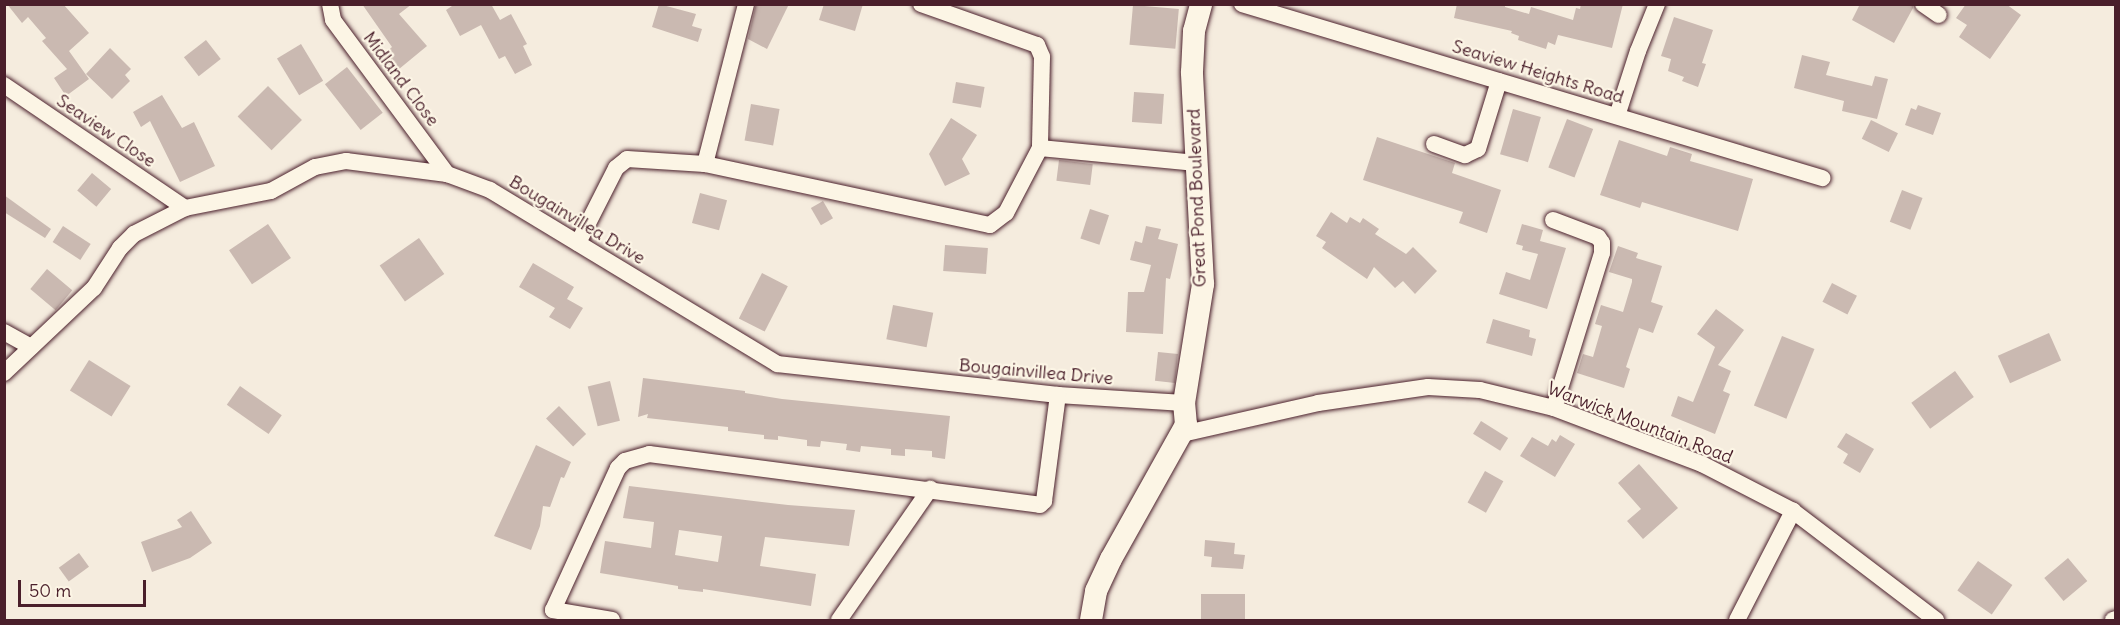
<!DOCTYPE html>
<style>
body{margin:0}
#map{position:relative;width:2120px;height:625px;overflow:hidden;background:#f5ecde;font-family:Delius,sans-serif}
div>[style]{position:absolute}
[style*='--x']{left:calc(var(--x)*1px);top:calc(var(--y)*1px);width:calc(var(--w)*1px);rotate:calc(var(--a)*1deg)}
.building>*{inset:0;background:#cab9b1;transform-origin:0 0}
.roads{filter:drop-shadow(0 0 2px #4a1f2b) drop-shadow(0 0 2px #4a1f2b)}
.street>*{height:16px;margin:-8px;padding:0 8px;transform-origin:8px;border-radius:8px;background:#fcf5e5}
.secondary>*{height:22px;margin:-11px;padding:0 11px;transform-origin:11px;border-radius:11px;background:#fcf5e5}
span{translate:-50% -50%;white-space:nowrap;text-align:center;line-height:1.15;-webkit-text-stroke:4.5px #fcf5e5;paint-order:stroke}
.street-label{font-size:18px;color:#4a1f2b}
.frame{position:absolute;inset:0;border:6px solid #4a1f2b;pointer-events:none}
.scale{position:absolute;left:18px;top:580px;width:128px;height:27px;box-sizing:border-box;border:3px solid #4a1f2b;border-top:0;padding-left:8px;font-size:18px;line-height:21px;white-space:nowrap;color:#4a1f2b;-webkit-text-stroke:4px #fcf5e5;paint-order:stroke}
</style>
<div id="map">
<div class="building">
<i style="clip-path:polygon(7px 4px,63px 4px,89px 33px,69px 51px,89px 79px,66px 96px,54px 78px,67px 69px,42px 41px,46px 38px,28px 17px,22px 23px)"></i>
<i style="clip-path:polygon(362px 4px,412px 4px,399px 14px,427px 46px,393px 74px,380px 58px,392px 47px)"></i>
<i style="clip-path:polygon(455px 4px,491px 4px,500px 20px,511px 14px,527px 44px,523px 46px,532px 65px,515px 74px,505px 56px,499px 59px,481px 25px,460px 36px,446px 10px)"></i>
<i style="clip-path:polygon(659px 4px,696px 14px,692px 26px,702px 29px,698px 42px,652px 27px)"></i>
<i style="clip-path:polygon(756px 4px,789px 4px,767px 49px,748px 39px)"></i>
<i style="clip-path:polygon(824px 4px,863px 4px,855px 31px,819px 20px)"></i>
<i style="clip-path:polygon(1457px 4px,1505px 4px,1505px 7px,1529px 14px,1531px 7px,1573px 20px,1576px 8px,1580px 9px,1581px 4px,1623px 4px,1612px 48px,1558px 35px,1555px 45px,1548px 42px,1546px 49px,1518px 40px,1519px 36px,1511px 33px,1512px 31px,1454px 18px)"></i>
<i style="clip-path:polygon(1860px 4px,1913px 4px,1913px 8px,1894px 43px,1852px 20px)"></i>
<i style="clip-path:polygon(1966px 4px,2006px 4px,2021px 15px,1990px 59px,1959px 37px,1967px 25px,1956px 18px)"></i>
<i style="left:1133px;top:5px;width:46px;height:40px;rotate:5deg"></i>
<i style="clip-path:polygon(1674px 17px,1713px 30px,1702px 63px,1706px 64px,1698px 87px,1682px 81px,1684px 77px,1668px 71px,1671px 59px,1661px 56px)"></i>
<i style="left:206px;top:40px;width:24px;height:28px;rotate:52deg"></i>
<i style="left:301px;top:44px;width:43px;height:28px;rotate:59deg"></i>
<i style="clip-path:polygon(110px 48px,131px 69px,125px 75px,130px 81px,112px 99px,86px 74px)"></i>
<i style="clip-path:polygon(1802px 55px,1830px 62px,1826px 75px,1872px 86px,1875px 76px,1888px 79px,1877px 119px,1842px 111px,1844px 101px,1794px 88px)"></i>
<i style="left:347px;top:67px;width:58px;height:28px;rotate:52deg"></i>
<i style="left:956px;top:82px;width:29px;height:21px;rotate:10deg"></i>
<i style="left:268px;top:86px;width:48px;height:43px;rotate:45deg"></i>
<i style="left:1134px;top:92px;width:30px;height:30px;rotate:4deg"></i>
<i style="clip-path:polygon(162px 95px,182px 128px,194px 122px,215px 166px,180px 182px,150px 121px,141px 127px,133px 112px)"></i>
<i style="left:751px;top:104px;width:29px;height:37px;rotate:10deg"></i>
<i style="clip-path:polygon(1918px 105px,1941px 113px,1933px 135px,1905px 125px,1911px 108px,1916px 110px)"></i>
<i style="left:1513px;top:109px;width:29px;height:47px;rotate:16deg"></i>
<i style="clip-path:polygon(951px 118px,977px 135px,962px 159px,970px 174px,945px 186px,929px 154px)"></i>
<i style="left:1567px;top:119px;width:28px;height:52px;rotate:21deg"></i>
<i style="left:1871px;top:120px;width:30px;height:21px;rotate:26deg"></i>
<i style="clip-path:polygon(1377px 137px,1455px 163px,1452px 173px,1501px 190px,1487px 233px,1459px 223px,1463px 212px,1363px 180px)"></i>
<i style="clip-path:polygon(1619px 140px,1667px 156px,1670px 147px,1692px 154px,1690px 161px,1753px 179px,1738px 231px,1642px 202px,1640px 208px,1600px 195px)"></i>
<i style="left:1059px;top:160px;width:34px;height:21px;rotate:7deg"></i>
<i style="left:92px;top:173px;width:25px;height:23px;rotate:40deg"></i>
<i style="left:1902px;top:190px;width:22px;height:34px;rotate:21deg"></i>
<i style="left:700px;top:193px;width:28px;height:31px;rotate:15deg"></i>
<i style="clip-path:polygon(4px 195px,51px 229px,45px 238px,4px 212px)"></i>
<i style="left:823px;top:201px;width:20px;height:14px;rotate:60deg"></i>
<i style="left:1090px;top:209px;width:20px;height:31px;rotate:18deg"></i>
<i style="clip-path:polygon(1331px 212px,1347px 223px,1350px 217px,1360px 223px,1363px 218px,1379px 229px,1375px 234px,1406px 254px,1413px 247px,1437px 271px,1415px 294px,1403px 281px,1395px 288px,1374px 267px,1367px 279px,1322px 248px,1326px 242px,1316px 236px)"></i>
<i style="left:268px;top:224px;width:41px;height:47px;rotate:56deg"></i>
<i style="clip-path:polygon(1522px 224px,1543px 230px,1540px 241px,1566px 248px,1547px 309px,1499px 294px,1506px 272px,1530px 280px,1538px 254px,1522px 250px,1523px 246px,1516px 244px)"></i>
<i style="left:63px;top:226px;width:33px;height:19px;rotate:33deg"></i>
<i style="clip-path:polygon(1146px 226px,1161px 229px,1158px 239px,1178px 244px,1170px 279px,1166px 278px,1163px 334px,1126px 332px,1128px 292px,1144px 292px,1151px 265px,1130px 260px,1135px 241px,1142px 243px)"></i>
<i style="left:419px;top:238px;width:44px;height:48px;rotate:55deg"></i>
<i style="left:945px;top:245px;width:43px;height:26px;rotate:4deg"></i>
<i style="clip-path:polygon(1618px 246px,1638px 253px,1636px 258px,1662px 266px,1651px 302px,1663px 306px,1653px 333px,1639px 328px,1626px 367px,1630px 369px,1624px 388px,1577px 373px,1583px 354px,1593px 357px,1602px 326px,1595px 324px,1601px 305px,1623px 312px,1632px 282px,1632px 279px,1609px 272px)"></i>
<i style="clip-path:polygon(533px 263px,574px 287px,567px 299px,583px 308px,570px 329px,549px 317px,555px 308px,519px 287px)"></i>
<i style="left:47px;top:269px;width:33px;height:26px;rotate:40deg"></i>
<i style="left:762px;top:273px;width:29px;height:51px;rotate:27deg"></i>
<i style="left:1832px;top:283px;width:28px;height:21px;rotate:27deg"></i>
<i style="left:893px;top:305px;width:41px;height:35px;rotate:11deg"></i>
<i style="clip-path:polygon(1716px 309px,1744px 330px,1718px 365px,1731px 371px,1723px 391px,1730px 394px,1715px 434px,1671px 416px,1678px 396px,1693px 402px,1715px 347px,1697px 334px)"></i>
<i style="clip-path:polygon(1493px 319px,1530px 330px,1529px 337px,1536px 339px,1532px 356px,1486px 343px)"></i>
<i style="left:2049px;top:333px;width:30px;height:56px;rotate:66deg"></i>
<i style="left:1782px;top:336px;width:35px;height:75px;rotate:22deg"></i>
<i style="left:1158px;top:352px;width:20px;height:29px;rotate:6deg"></i>
<i style="left:89px;top:360px;width:49px;height:36px;rotate:32deg"></i>
<i style="left:1955px;top:371px;width:32px;height:54px;rotate:54deg"></i>
<i style="clip-path:polygon(643px 378px,745px 391px,745px 393px,782px 399px,950px 416px,945px 459px,932px 457px,932px 451px,905px 449px,905px 456px,891px 455px,891px 449px,861px 446px,860px 452px,846px 450px,847px 444px,821px 441px,820px 447px,807px 446px,807px 440px,778px 436px,778px 440px,764px 439px,764px 435px,728px 431px,728px 427px,647px 418px,648px 414px,638px 417px)"></i>
<i style="left:610px;top:381px;width:41px;height:23px;rotate:76deg"></i>
<i style="left:240px;top:386px;width:51px;height:23px;rotate:35deg"></i>
<i style="left:559px;top:406px;width:39px;height:18px;rotate:46deg"></i>
<i style="left:1481px;top:421px;width:32px;height:15px;rotate:32deg"></i>
<i style="clip-path:polygon(1846px 433px,1874px 449px,1860px 473px,1843px 463px,1848px 454px,1837px 447px)"></i>
<i style="clip-path:polygon(1560px 435px,1575px 444px,1555px 477px,1520px 456px,1532px 437px,1548px 446px,1552px 439px,1556px 442px)"></i>
<i style="clip-path:polygon(536px 445px,571px 462px,564px 478px,561px 477px,550px 507px,543px 506px,540px 526px,531px 550px,494px 536px)"></i>
<i style="clip-path:polygon(1639px 464px,1678px 508px,1643px 539px,1627px 521px,1641px 509px,1618px 483px)"></i>
<i style="left:1485px;top:471px;width:21px;height:36px;rotate:29deg"></i>
<i style="clip-path:polygon(evenodd,629px 486px,788px 505px,855px 510px,849px 546px,765px 537px,760px 566px,816px 574px,811px 606px,703px 589px,703px 592px,678px 589px,678px 586px,600px 573px,605px 541px,651px 548px,654px 522px,623px 518px,629px 486px,679px 530px,722px 536px,718px 562px,675px 555px,679px 530px)"></i>
<i style="clip-path:polygon(191px 511px,212px 543px,190px 558px,152px 572px,141px 542px,182px 527px,177px 520px)"></i>
<i style="clip-path:polygon(1205px 540px,1235px 543px,1234px 554px,1245px 555px,1243px 569px,1211px 567px,1212px 557px,1204px 556px)"></i>
<i style="left:79px;top:553px;width:17px;height:25px;rotate:54deg"></i>
<i style="left:2068px;top:558px;width:30px;height:31px;rotate:50deg"></i>
<i style="left:1978px;top:561px;width:42px;height:36px;rotate:35deg"></i>
<i style="left:1201px;top:594px;width:44px;height:27px"></i>
</div>
<div class="roads">
<div class="street">
<i style="--x:330;--y:4;--w:16;--a:79"></i>
<i style="--x:333;--y:20;--w:192;--a:53.5"></i>
<i style="--x:921;--y:4;--w:123;--a:19.5"></i>
<i style="--x:1037;--y:45;--w:13;--a:67"></i>
<i style="--x:1042;--y:57;--w:91;--a:91.3"></i>
<i style="--x:1040;--y:148;--w:157;--a:5.5"></i>
<i style="--x:1242;--y:4;--w:606;--a:16.7"></i>
<i style="--x:1923;--y:4;--w:19;--a:35"></i>
<i style="--x:4;--y:85;--w:219;--a:34.2"></i>
<i style="--x:1617;--y:116;--w:68;--a:-72.1"></i>
<i style="--x:1638;--y:51;--w:51;--a:-68"></i>
<i style="--x:1434;--y:144;--w:33;--a:20"></i>
<i style="--x:1465;--y:155;--w:14;--a:-25"></i>
<i style="--x:1478;--y:149;--w:71;--a:-72.8"></i>
<i style="--x:705;--y:164;--w:165;--a:-75.6"></i>
<i style="--x:1553;--y:220;--w:48;--a:20.7"></i>
<i style="--x:1598;--y:237;--w:7;--a:56"></i>
<i style="--x:1602;--y:243;--w:10;--a:90"></i>
<i style="--x:1602;--y:253;--w:162;--a:107.2"></i>
<i style="--x:578;--y:243;--w:84;--a:-63.1"></i>
<i style="--x:616;--y:168;--w:14;--a:-39"></i>
<i style="--x:627;--y:159;--w:78;--a:3.7"></i>
<i style="--x:705;--y:164;--w:291;--a:12.1"></i>
<i style="--x:990;--y:225;--w:20;--a:-37"></i>
<i style="--x:1006;--y:213;--w:73;--a:-62.4"></i>
<i style="--x:4;--y:332;--w:31;--a:29"></i>
<i style="--x:4;--y:373;--w:124;--a:-43.4"></i>
<i style="--x:94;--y:288;--w:48;--a:-57"></i>
<i style="--x:120;--y:248;--w:20;--a:-45"></i>
<i style="--x:134;--y:234;--w:57;--a:-27"></i>
<i style="--x:185;--y:208;--w:88;--a:-11.2"></i>
<i style="--x:271;--y:191;--w:50;--a:-28.6"></i>
<i style="--x:315;--y:167;--w:32;--a:-11"></i>
<i style="--x:346;--y:161;--w:102;--a:7.3"></i>
<i style="--x:447;--y:174;--w:46;--a:20.4"></i>
<i style="--x:490;--y:190;--w:336;--a:31.2"></i>
<i style="--x:777;--y:364;--w:283;--a:6.3"></i>
<i style="--x:1058;--y:395;--w:126;--a:3.6"></i>
<i style="--x:1182;--y:434;--w:139;--a:-12.8"></i>
<i style="--x:1318;--y:403;--w:111;--a:-8.3"></i>
<i style="--x:1428;--y:387;--w:52;--a:3.3"></i>
<i style="--x:1480;--y:390;--w:76;--a:13.7"></i>
<i style="--x:1554;--y:408;--w:158;--a:20.7"></i>
<i style="--x:1702;--y:464;--w:102;--a:27.3"></i>
<i style="--x:1793;--y:511;--w:180;--a:37.3"></i>
<i style="--x:612;--y:620;--w:60;--a:-170.4"></i>
<i style="--x:553;--y:610;--w:156;--a:-65.4"></i>
<i style="--x:618;--y:468;--w:10;--a:-45"></i>
<i style="--x:625;--y:461;--w:25;--a:-16"></i>
<i style="--x:649;--y:454;--w:394;--a:7.4"></i>
<i style="--x:1040;--y:505;--w:6;--a:-45"></i>
<i style="--x:1044;--y:501;--w:107;--a:-82.5"></i>
<i style="--x:839;--y:620;--w:160;--a:-55.2"></i>
<i style="--x:1737;--y:620;--w:123;--a:-62.8"></i>
<i style="--x:2113;--y:620;--w:3;--a:-18"></i>
</div>
<div class="secondary">
<i style="--x:1091;--y:620;--w:29;--a:-80"></i>
<i style="--x:1096;--y:591;--w:35;--a:-65"></i>
<i style="--x:1111;--y:559;--w:154;--a:-60.8"></i>
<i style="--x:1186;--y:425;--w:22;--a:-95"></i>
<i style="--x:1184;--y:403;--w:121;--a:-80.9"></i>
<i style="--x:1203;--y:284;--w:212;--a:-93"></i>
<i style="--x:1192;--y:72;--w:41;--a:-87.2"></i>
<i style="--x:1194;--y:31;--w:28;--a:-75"></i>
</div>
</div>
<div class="street-label">
<span style="left:1538px;top:72px;rotate:17deg">Seaview Heights Road</span>
<span style="left:401px;top:79px;rotate:53deg">Midland Close</span>
<span style="left:106px;top:131px;rotate:34deg">Seaview Close</span>
<span style="left:1197px;top:198px;rotate:-92deg">Great Pond Boulevard</span>
<span style="left:577px;top:220px;rotate:31deg">Bougainvillea Drive</span>
<span style="left:1036px;top:372px;rotate:5deg">Bougainvillea Drive</span>
<span style="left:1640px;top:423px;rotate:21deg">Warwick Mountain Road</span>
</div>
<div class="frame"></div>
<div class="scale">50 m</div>
</div>
